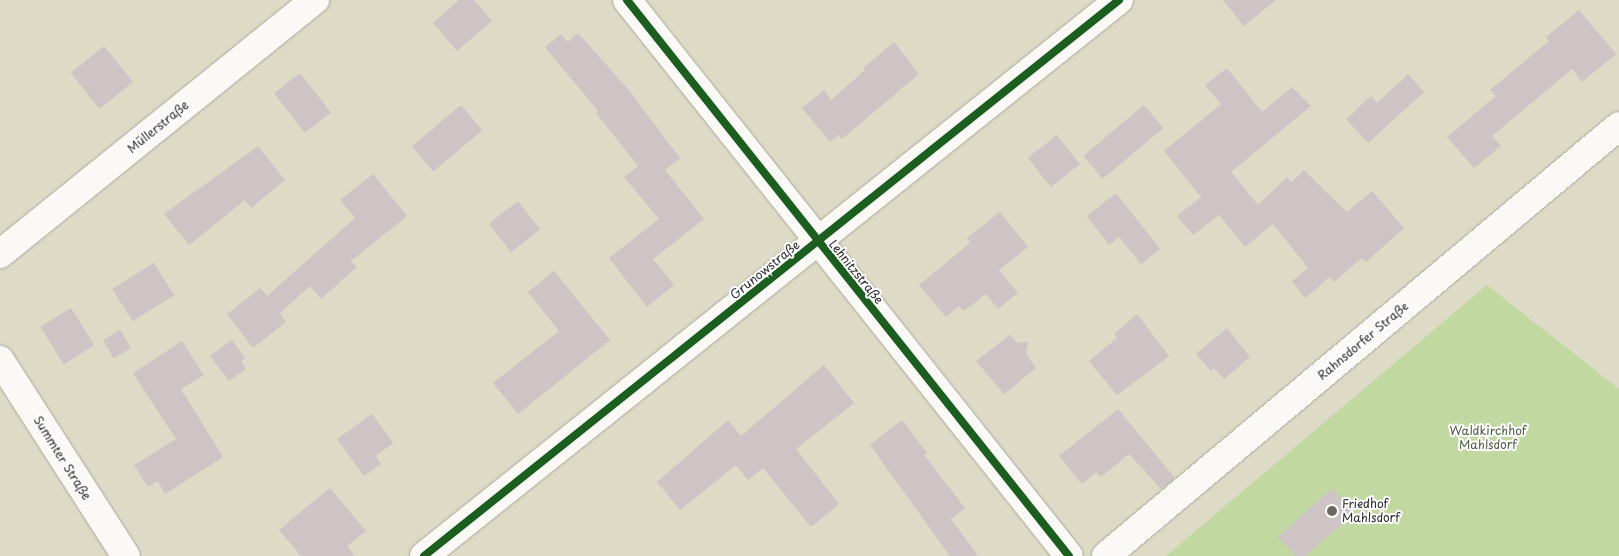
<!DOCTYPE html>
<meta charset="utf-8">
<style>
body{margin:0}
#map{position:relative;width:1619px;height:556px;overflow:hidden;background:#dddac6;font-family:"Playpen Sans",sans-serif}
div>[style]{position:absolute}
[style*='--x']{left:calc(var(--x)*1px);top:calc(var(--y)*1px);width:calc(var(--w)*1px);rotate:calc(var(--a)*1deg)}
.green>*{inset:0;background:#c1d8a1}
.building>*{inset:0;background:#cec3c5;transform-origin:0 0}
.roads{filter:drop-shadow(0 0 1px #aba99d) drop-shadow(0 0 1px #aba99d)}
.minor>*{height:28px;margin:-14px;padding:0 14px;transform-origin:14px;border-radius:14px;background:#faf9f6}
.cycleway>*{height:8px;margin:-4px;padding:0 4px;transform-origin:4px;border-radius:4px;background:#1b5e20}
.dots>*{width:14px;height:14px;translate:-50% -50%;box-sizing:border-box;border:2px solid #fff;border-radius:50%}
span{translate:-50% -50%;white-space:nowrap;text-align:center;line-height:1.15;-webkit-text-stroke:4px #fff;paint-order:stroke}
.street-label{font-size:12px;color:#2b2b2b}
.park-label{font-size:12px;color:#515e45}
.poi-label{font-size:12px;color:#2b2b2b}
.left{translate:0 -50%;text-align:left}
</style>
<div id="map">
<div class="green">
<i style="clip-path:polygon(1487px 285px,1619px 389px,1619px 556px,1166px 556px)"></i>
</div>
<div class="building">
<i style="clip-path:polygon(459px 0,474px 0,492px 21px,457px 51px,433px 23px)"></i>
<i style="clip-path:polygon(1223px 0,1276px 0,1244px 26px)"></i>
<i style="clip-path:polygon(1579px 10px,1616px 54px,1582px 82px,1572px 69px,1492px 136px,1501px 146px,1474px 168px,1447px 137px,1496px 96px,1490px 90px,1549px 41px,1546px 37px)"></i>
<i style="clip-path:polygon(578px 33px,627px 88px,680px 158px,665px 170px,704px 219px,653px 259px,674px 285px,647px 307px,609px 258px,659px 219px,624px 177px,638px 166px,596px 113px,598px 111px,545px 47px,561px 34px,568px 42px)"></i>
<i style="clip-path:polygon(894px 42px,919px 74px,842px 139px,839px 135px,830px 142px,802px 108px,824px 90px,831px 100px,865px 70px,863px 68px)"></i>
<i style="left:104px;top:46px;width:46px;height:43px;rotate:51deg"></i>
<i style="clip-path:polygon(1227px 68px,1262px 112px,1292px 87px,1311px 106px,1231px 172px,1258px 205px,1287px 177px,1291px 182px,1304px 170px,1347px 212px,1372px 191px,1404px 228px,1366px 262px,1362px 258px,1334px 282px,1330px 277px,1305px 298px,1292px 281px,1308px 268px,1273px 224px,1245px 247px,1219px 215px,1193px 235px,1177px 216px,1201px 197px,1164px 151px,1221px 104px,1205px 85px)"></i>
<i style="left:300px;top:73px;width:50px;height:33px;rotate:52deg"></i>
<i style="clip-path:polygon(1408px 74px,1424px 92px,1368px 143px,1346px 119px,1371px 96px,1377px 103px)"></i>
<i style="left:461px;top:105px;width:33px;height:64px;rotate:50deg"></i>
<i style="left:1144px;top:105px;width:30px;height:79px;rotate:50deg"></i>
<i style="left:1057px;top:135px;width:37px;height:37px;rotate:52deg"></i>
<i style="clip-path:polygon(258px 146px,285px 180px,251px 208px,245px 200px,189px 245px,164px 214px)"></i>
<i style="clip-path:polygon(373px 174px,407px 216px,351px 261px,357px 267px,321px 299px,310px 286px,280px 313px,286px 322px,253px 348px,227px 314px,260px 288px,267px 296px,355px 218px,340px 200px)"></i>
<i style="clip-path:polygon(1116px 193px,1160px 249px,1141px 264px,1119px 237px,1109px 245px,1087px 216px)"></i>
<i style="left:518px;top:201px;width:36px;height:37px;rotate:52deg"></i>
<i style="clip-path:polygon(1000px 212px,1028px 247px,999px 270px,1018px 293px,998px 309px,986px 294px,964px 311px,959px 306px,946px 317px,919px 285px,970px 243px,967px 238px)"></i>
<i style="left:154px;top:263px;width:38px;height:49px;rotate:58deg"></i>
<i style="clip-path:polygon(554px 271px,610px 340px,518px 414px,493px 383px,559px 331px,528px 292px)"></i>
<i style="left:71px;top:308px;width:44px;height:36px;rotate:58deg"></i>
<i style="clip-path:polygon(1137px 314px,1169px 356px,1117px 395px,1089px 361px,1117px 338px,1114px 334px)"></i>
<i style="clip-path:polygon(1227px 328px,1250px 357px,1224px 379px,1214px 368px,1211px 371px,1196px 354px)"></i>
<i style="left:120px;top:330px;width:21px;height:20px;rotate:59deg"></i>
<i style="clip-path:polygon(1010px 335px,1017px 343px,1028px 342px,1026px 354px,1036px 368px,1004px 394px,976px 361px)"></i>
<i style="clip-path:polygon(232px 340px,245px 358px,241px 361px,246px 369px,229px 381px,210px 356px)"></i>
<i style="clip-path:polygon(182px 341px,204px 375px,181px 389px,223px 457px,165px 494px,158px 481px,148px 487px,134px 465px,176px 439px,133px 373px)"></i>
<i style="clip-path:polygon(824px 365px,854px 403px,796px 449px,839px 504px,811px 527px,763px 468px,748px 480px,736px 465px,680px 510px,657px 482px,728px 420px,741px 436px)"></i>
<i style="clip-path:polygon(1118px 409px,1175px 478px,1161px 489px,1129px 454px,1101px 477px,1096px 472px,1082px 484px,1059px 456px)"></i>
<i style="clip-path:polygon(372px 414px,393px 443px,376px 456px,381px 464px,364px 476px,337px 439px)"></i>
<i style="clip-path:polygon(902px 420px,927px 453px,924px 455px,965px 508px,951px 519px,978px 556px,950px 556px,870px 445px)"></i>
<i style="clip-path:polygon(330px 488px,366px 531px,347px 546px,355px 556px,301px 556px,279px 530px)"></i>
<i style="clip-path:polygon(1332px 488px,1354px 514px,1305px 556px,1296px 556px,1278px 537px)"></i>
</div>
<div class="roads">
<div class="minor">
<i style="--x:627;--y:0;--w:710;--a:51.52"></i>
<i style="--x:0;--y:254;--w:405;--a:-38.9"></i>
<i style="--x:0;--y:360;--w:233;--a:57.3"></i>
<i style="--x:424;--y:556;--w:890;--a:-38.66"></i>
<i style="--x:1106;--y:556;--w:669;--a:-39.97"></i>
</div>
</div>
<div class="cycleway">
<i style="--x:627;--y:0;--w:710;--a:51.52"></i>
<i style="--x:424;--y:556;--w:890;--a:-38.66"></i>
</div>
<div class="dots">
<i style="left:1332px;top:511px;background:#696861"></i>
</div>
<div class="street-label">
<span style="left:158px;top:127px;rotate:-39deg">Müllerstraße</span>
<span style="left:765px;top:270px;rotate:-39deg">Grunowstraße</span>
<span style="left:856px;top:272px;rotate:51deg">Lehnitzstraße</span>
<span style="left:1363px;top:341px;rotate:-40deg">Rahnsdorfer Straße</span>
<span style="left:62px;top:458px;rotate:58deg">Summter Straße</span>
</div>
<div class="park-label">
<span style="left:1488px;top:438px">Waldkirchhof<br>Mahlsdorf</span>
</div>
<div class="poi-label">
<span class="left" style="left:1342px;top:511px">Friedhof<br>Mahlsdorf</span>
</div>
</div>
